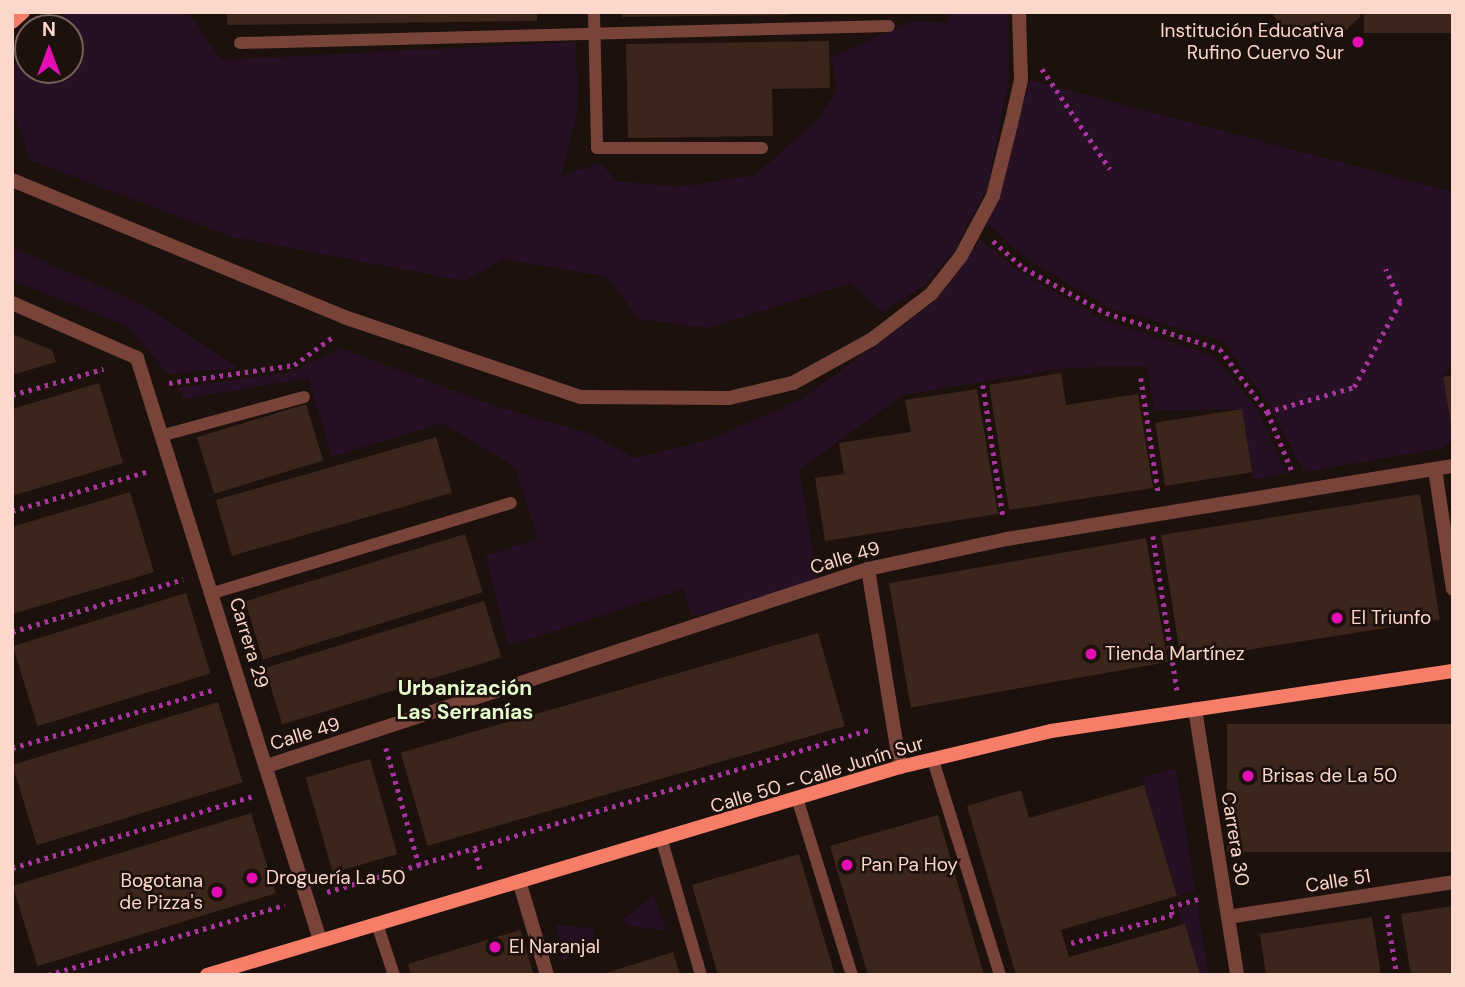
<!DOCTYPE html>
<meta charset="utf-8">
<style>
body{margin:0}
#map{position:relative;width:1465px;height:987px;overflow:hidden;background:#1c110d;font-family:"DM Sans",sans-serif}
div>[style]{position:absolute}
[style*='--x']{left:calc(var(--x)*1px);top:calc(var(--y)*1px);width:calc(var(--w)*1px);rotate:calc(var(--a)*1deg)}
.green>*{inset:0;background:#261024}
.building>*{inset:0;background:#3c251a;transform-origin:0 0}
.path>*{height:4.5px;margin-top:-2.25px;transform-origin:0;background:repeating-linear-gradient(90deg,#a7349f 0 3.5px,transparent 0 8.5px)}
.lane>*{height:12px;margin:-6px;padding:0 6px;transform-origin:6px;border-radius:6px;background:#78443a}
.street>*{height:14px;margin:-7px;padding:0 7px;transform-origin:7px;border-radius:7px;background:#78443a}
.secondary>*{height:14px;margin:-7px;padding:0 7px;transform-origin:7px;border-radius:7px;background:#f67d68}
.dots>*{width:19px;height:19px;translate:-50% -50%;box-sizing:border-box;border:4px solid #1c110d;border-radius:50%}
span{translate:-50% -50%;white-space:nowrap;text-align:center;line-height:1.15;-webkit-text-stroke:5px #1c110d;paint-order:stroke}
.poi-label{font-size:19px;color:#fcd7cb}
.right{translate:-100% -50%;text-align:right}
.left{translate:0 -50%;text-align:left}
.street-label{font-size:19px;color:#fcd7cb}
.neighbourhood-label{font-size:21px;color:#e5fccd;font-weight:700}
.frame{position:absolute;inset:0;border:14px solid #fcd7cb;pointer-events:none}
.north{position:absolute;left:14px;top:14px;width:70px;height:70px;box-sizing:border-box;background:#1c110d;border:2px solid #766059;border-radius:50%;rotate:0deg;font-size:19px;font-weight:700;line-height:28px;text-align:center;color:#fcd7cb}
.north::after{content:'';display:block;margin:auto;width:24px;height:32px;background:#e50eb5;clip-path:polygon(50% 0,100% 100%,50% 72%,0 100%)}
</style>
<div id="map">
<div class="green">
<i style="clip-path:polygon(65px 12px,189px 12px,221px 60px,576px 42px,578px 107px,561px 176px,600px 163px,617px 181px,679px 187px,755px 175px,820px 118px,836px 90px,832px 57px,912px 21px,948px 23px,949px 12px,1008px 12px,1009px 78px,987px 189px,954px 251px,925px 285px,882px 312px,851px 283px,708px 328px,638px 319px,608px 277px,503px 259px,465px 281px,232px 237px,30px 160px,12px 107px,14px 64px,28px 50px,28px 70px,70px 70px,70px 28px,50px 28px)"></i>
<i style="clip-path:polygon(1030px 80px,1453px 192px,1453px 360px,1443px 377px,1453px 440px,1443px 448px,1304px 472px,1267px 402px,1223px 341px,1110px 308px,1028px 260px,987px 224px)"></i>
<i style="clip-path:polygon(980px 240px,1020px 272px,1105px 320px,1214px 356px,1256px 407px,1287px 474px,1252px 479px,1241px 409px,1154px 411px,1147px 366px,1065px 368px,903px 395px,799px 470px,818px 580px,692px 617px,683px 589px,509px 646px,485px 556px,538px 539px,515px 467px,442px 423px,332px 457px,308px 378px,183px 399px,178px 388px,295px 371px,341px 348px,492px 405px,588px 433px,635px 458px,706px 441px,802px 399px,934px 302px)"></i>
<i style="clip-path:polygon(12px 247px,143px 305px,238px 368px,168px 374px,129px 327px,12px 280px)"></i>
<i style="clip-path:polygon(1176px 769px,1195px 891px,1177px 896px,1142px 777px)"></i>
<i style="clip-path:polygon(653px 896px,667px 931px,626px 925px,624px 919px)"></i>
<i style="clip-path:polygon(1197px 904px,1208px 975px,1200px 975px,1177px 909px)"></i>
<i style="clip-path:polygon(556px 924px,593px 929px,594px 936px,563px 962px)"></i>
</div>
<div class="building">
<i style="clip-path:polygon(227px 12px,537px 12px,537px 21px,227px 25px)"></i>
<i style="clip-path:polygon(622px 12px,788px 12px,788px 15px,622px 17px)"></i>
<i style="clip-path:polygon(1271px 12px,1359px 12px,1360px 17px,1344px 32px,1324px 33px,1315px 23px,1303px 33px,1285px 33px)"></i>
<i style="left:1364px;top:12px;width:89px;height:21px"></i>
<i style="clip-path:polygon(829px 41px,830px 88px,772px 89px,773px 136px,628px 138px,626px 44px)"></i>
<i style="clip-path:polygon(12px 334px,52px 350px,56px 362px,12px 375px)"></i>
<i style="clip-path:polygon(1061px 373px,1066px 405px,1138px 394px,1153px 488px,1009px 510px,989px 385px)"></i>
<i style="clip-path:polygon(1453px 375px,1453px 425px,1451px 425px,1443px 377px)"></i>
<i style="clip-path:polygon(99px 383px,123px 463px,12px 496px,12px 409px)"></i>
<i style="clip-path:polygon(977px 389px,998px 514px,825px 541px,815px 478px,844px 474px,839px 443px,911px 432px,905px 400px)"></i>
<i style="left:306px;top:404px;width:59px;height:114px;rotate:73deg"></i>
<i style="left:1242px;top:409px;width:64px;height:88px;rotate:81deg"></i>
<i style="left:436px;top:437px;width:58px;height:229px;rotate:74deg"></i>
<i style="clip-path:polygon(130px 492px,154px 572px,12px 614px,12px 527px)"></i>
<i style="left:1420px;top:494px;width:127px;height:262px;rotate:81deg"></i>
<i style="left:465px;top:534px;width:61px;height:230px;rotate:73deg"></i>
<i style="left:1146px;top:538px;width:126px;height:261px;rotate:80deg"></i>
<i style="left:186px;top:593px;width:84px;height:181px;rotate:73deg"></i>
<i style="left:484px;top:601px;width:59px;height:229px;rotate:73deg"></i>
<i style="left:818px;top:633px;width:97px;height:434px;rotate:74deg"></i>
<i style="left:218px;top:702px;width:84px;height:215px;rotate:73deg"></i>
<i style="left:1453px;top:724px;width:128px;height:226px;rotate:90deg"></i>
<i style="left:370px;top:759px;width:99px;height:67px;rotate:74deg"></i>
<i style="clip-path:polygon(1144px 785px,1177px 896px,1061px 930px,1069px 957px,1185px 924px,1200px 975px,1016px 975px,967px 806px,1021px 790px,1029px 818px)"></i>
<i style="left:251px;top:813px;width:84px;height:249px;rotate:73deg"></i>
<i style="clip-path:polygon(938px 815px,984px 975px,868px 975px,830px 846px)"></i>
<i style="clip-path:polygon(799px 854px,835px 975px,718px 975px,692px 885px)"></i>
<i style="clip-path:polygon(1453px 906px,1453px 975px,1411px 975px,1401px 914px)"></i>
<i style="clip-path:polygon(1372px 917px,1381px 975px,1266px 975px,1260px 934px)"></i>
<i style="clip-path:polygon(520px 930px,534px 975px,411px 975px,408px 964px)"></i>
<i style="clip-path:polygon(673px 952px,680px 975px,603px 975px,603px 974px)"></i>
</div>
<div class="path">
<i style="--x:1042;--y:69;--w:121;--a:55.8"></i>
<i style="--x:993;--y:241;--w:41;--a:41.1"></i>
<i style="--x:1024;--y:268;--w:94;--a:28.8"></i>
<i style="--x:1106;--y:313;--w:120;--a:17.5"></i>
<i style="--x:1220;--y:349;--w:79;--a:53.3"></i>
<i style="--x:1141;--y:378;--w:114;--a:81.4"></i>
<i style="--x:169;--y:383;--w:126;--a:-8.2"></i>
<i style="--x:294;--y:365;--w:49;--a:-35.9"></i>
<i style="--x:983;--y:385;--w:133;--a:81.3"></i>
<i style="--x:12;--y:395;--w:95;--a:-15.9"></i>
<i style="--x:1291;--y:470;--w:63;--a:-112.5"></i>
<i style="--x:1267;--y:412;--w:91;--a:-16"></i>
<i style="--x:1354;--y:387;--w:97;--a:-61.6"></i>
<i style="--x:1400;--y:302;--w:36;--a:-114"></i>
<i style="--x:12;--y:511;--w:143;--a:-16.3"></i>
<i style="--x:1153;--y:536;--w:156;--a:81.1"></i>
<i style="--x:12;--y:632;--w:179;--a:-17.2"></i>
<i style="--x:12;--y:748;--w:212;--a:-16.1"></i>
<i style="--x:386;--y:748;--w:122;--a:74.2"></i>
<i style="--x:475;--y:849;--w:21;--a:76"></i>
<i style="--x:12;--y:868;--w:252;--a:-16.6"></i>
<i style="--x:327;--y:892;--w:569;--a:-16.65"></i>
<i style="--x:1387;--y:915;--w:61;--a:80.5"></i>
<i style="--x:1071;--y:943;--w:105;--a:-15.5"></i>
<i style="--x:1172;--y:915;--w:8;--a:-104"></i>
<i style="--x:1170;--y:907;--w:33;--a:-16"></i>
<i style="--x:48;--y:975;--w:247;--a:-16.5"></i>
</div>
<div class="lane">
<i style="--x:594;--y:12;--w:136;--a:88.7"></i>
<i style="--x:597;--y:148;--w:165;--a:0"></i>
<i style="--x:240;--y:43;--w:649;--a:-1.5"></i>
<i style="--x:164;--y:435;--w:145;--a:-15.2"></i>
<i style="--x:213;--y:593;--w:311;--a:-16.8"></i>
<i style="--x:933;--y:760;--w:225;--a:72.7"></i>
<i style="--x:798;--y:801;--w:182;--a:72.8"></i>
<i style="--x:662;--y:841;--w:140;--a:73.8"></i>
<i style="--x:377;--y:924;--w:54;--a:71.6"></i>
</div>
<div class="street">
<i style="--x:12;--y:180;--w:359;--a:22.4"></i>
<i style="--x:344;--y:317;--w:250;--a:18.7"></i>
<i style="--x:581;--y:397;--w:148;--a:0.4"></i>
<i style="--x:729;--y:398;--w:66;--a:-13.2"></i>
<i style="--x:793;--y:383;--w:89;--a:-28.9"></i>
<i style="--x:871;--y:340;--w:76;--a:-37.5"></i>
<i style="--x:931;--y:294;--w:48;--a:-51.7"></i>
<i style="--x:961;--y:256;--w:68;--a:-61.9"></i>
<i style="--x:993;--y:196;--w:74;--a:-76"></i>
<i style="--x:1011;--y:124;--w:45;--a:-77.2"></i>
<i style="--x:1021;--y:80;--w:68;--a:-91.7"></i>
<i style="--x:12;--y:303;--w:137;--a:23.7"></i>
<i style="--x:137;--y:358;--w:610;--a:72.55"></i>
<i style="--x:1435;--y:469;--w:121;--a:81.5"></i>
<i style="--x:868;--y:569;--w:201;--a:80.8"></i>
<i style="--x:1195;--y:709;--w:269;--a:81"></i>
<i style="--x:267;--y:766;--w:632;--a:-18.15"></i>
<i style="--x:868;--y:569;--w:142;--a:-12.2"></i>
<i style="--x:1007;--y:539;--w:452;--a:-9.3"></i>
<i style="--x:520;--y:884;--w:95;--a:73.5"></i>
<i style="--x:1228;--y:917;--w:228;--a:-8.8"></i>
</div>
<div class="secondary">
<i style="--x:12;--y:22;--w:15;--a:-42"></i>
<i style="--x:207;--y:975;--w:724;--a:-16.71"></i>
<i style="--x:900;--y:767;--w:155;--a:-13.4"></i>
<i style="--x:1051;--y:731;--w:406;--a:-8.5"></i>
</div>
<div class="dots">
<i style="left:1358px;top:42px;background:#e50eb5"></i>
<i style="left:1337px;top:618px;background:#e50eb5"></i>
<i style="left:1091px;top:654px;background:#e50eb5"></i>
<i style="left:1248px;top:776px;background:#e50eb5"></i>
<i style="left:847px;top:865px;background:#e50eb5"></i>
<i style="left:252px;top:878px;background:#e50eb5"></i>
<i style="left:217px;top:892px;background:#e50eb5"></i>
<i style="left:495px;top:947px;background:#e50eb5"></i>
</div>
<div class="poi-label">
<span class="right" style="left:1344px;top:42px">Institución Educativa<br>Rufino Cuervo Sur</span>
<span class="left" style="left:1351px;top:618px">El Triunfo</span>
<span class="left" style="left:1105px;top:654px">Tienda Martínez</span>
<span class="left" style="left:1262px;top:776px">Brisas de La 50</span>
<span class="left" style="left:861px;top:865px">Pan Pa Hoy</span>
<span class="left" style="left:266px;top:878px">Droguería La 50</span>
<span class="right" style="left:203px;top:892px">Bogotana<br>de Pizza's</span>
<span class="left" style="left:509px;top:947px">El Naranjal</span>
</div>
<div class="street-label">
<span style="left:845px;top:558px;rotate:-17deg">Calle 49</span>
<span style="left:249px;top:643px;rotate:73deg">Carrera 29</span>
<span style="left:305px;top:734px;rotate:-17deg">Calle 49</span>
<span style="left:817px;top:775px;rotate:-17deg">Calle 50 - Calle Junín Sur</span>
<span style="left:1235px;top:839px;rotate:81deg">Carrera 30</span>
<span style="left:1338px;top:881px;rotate:-9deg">Calle 51</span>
</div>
<div class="neighbourhood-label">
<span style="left:465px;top:700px">Urbanización<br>Las Serranías</span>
</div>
<div class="frame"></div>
<div class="north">N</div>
</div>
